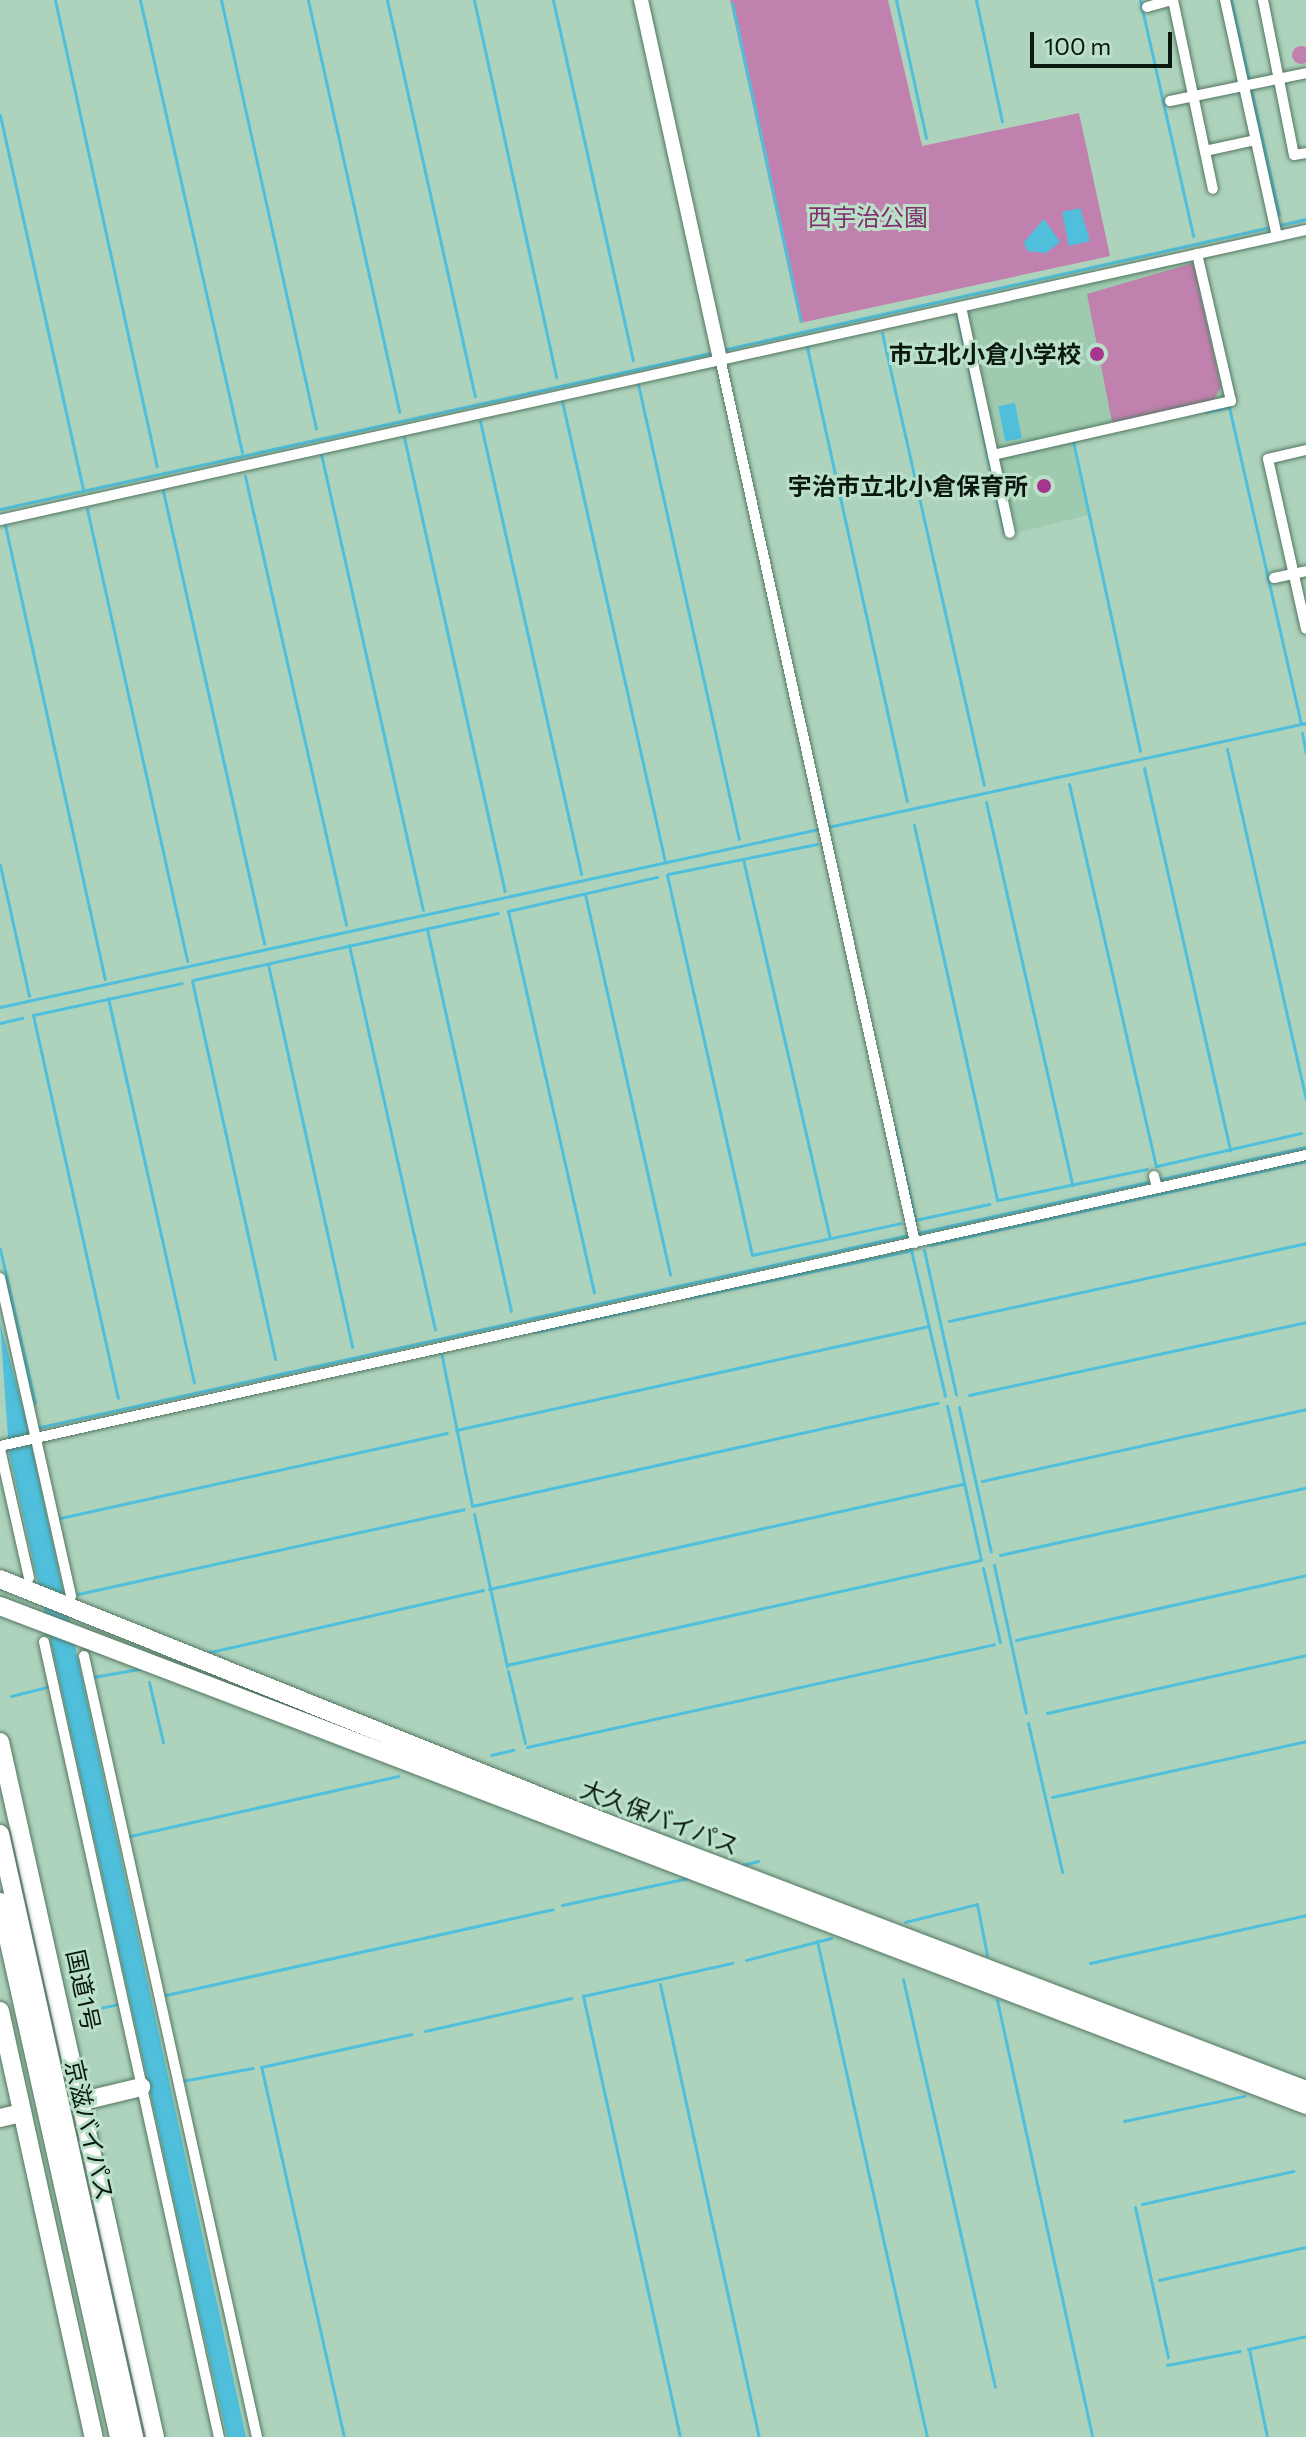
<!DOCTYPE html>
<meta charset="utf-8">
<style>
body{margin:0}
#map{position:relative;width:1306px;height:2437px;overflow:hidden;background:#aed3bc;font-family:Commissioner,"Noto Sans JP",sans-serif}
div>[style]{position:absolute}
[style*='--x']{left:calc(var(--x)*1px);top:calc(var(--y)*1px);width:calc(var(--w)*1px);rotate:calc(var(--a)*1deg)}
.built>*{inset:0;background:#9ecbaf;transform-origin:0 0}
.green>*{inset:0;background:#c081ae}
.round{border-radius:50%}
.water>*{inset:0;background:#4fbfdb;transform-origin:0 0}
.stream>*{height:3px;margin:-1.5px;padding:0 1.5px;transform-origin:1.5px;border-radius:1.5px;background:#4fbfdb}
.roads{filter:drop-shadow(0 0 2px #527560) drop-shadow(0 0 2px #527560)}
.street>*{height:10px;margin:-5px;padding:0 5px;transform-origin:5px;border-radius:5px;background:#fff}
.secondary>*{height:14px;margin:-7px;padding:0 7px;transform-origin:7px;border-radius:7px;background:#fff}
.highway>*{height:18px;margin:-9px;padding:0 9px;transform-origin:9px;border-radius:9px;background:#fff}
.bridges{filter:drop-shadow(0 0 2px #527560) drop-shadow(0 0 2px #527560)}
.highway-bridge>*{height:18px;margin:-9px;padding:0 9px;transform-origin:9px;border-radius:9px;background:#fff}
.dots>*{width:22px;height:22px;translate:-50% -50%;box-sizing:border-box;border:4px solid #bae0c8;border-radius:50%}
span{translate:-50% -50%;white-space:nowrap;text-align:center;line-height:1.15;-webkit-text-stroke:6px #bae0c8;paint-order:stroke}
.park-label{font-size:24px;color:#812f6f}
.poi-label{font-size:24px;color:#0a1810;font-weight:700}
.right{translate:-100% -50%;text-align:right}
.street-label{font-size:24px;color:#0a1810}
.scale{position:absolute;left:1030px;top:32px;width:142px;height:36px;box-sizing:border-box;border:4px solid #0a1810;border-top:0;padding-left:10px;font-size:24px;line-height:28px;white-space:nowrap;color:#0a1810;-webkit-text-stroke:6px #bae0c8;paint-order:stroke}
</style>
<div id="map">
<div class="built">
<i style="left:1195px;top:260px;width:141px;height:234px;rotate:77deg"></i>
<i style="left:1071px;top:440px;width:77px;height:74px;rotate:76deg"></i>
</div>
<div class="green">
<i style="clip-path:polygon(730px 0,888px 0,922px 146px,1079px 113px,1110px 256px,800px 323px)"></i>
<i class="round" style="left:1292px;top:46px;width:18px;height:18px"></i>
<i style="clip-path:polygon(1193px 263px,1221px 387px,1212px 403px,1112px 422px,1087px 294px)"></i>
</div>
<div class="water">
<i style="clip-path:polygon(1080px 208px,1090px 241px,1069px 246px,1062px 212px)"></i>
<i style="clip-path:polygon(1044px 219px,1060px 242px,1046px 253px,1027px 251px,1024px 242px)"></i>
<i style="left:1015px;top:403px;width:36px;height:17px;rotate:79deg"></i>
<i style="clip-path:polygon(0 1323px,27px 1424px,246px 2437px,227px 2437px,189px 2269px,9px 1452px)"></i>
</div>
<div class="stream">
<i style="--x:55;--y:0;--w:477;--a:77.7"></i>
<i style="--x:140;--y:0;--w:464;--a:77.3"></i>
<i style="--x:221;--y:0;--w:439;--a:77.5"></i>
<i style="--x:308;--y:0;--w:422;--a:77.5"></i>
<i style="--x:387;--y:0;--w:406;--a:77.5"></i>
<i style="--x:474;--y:0;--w:386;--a:77.7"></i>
<i style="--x:553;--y:0;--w:369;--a:77.5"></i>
<i style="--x:896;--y:0;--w:141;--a:77.7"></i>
<i style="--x:976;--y:0;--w:124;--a:77.9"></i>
<i style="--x:1140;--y:0;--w:242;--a:77.3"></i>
<i style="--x:1231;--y:0;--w:220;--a:77.4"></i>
<i style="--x:732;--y:3;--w:325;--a:77.8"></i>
<i style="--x:0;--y:115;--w:384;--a:77.5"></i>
<i style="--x:957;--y:314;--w:223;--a:77.8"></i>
<i style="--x:882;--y:333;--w:463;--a:77.3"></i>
<i style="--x:807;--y:347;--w:465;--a:77.6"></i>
<i style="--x:722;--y:350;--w:599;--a:-12.64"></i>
<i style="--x:638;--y:384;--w:466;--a:77.5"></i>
<i style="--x:562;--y:401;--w:471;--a:77.4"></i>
<i style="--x:1206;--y:412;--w:24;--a:-12"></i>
<i style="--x:1229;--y:407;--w:325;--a:77.2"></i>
<i style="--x:480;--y:421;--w:464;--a:77.4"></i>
<i style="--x:404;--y:437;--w:465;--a:77.5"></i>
<i style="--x:1073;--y:441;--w:317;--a:77.8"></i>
<i style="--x:321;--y:454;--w:467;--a:77.4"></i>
<i style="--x:245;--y:476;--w:460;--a:77.3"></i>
<i style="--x:163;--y:491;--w:464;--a:77.4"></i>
<i style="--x:0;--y:509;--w:732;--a:-12.38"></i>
<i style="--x:87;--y:509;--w:463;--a:77.5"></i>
<i style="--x:5;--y:525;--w:465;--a:77.6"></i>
<i style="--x:1302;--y:733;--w:20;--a:79"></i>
<i style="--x:1227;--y:749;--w:359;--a:77.3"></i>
<i style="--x:1144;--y:768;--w:392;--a:77.3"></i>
<i style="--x:1069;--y:784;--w:392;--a:77.2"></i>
<i style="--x:823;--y:802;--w:17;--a:77"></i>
<i style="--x:986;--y:802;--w:393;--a:77.3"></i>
<i style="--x:914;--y:825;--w:384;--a:77.5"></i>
<i style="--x:743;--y:859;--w:389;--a:77.1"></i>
<i style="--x:0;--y:865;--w:134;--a:77.5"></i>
<i style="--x:668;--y:874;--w:152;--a:-11.4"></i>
<i style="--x:667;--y:875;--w:389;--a:77.4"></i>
<i style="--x:752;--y:1255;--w:152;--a:-12.1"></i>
<i style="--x:585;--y:894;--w:390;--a:77.4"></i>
<i style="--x:508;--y:911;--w:391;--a:77.3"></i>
<i style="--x:508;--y:911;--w:153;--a:-12.9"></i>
<i style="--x:427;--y:929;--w:391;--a:77.6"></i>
<i style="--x:349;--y:945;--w:394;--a:77.4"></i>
<i style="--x:268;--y:964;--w:392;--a:77.6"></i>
<i style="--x:193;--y:980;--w:312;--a:-12.4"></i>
<i style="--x:192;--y:981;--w:387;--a:77.6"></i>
<i style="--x:108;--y:998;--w:394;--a:77.4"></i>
<i style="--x:0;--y:1007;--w:1337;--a:-12.27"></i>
<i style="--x:33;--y:1015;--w:392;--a:77.5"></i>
<i style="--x:33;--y:1015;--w:152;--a:-12.1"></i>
<i style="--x:0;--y:1023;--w:23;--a:-13"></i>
<i style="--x:894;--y:1126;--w:96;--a:77.4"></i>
<i style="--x:1157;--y:1166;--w:148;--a:-12.9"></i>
<i style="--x:998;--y:1200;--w:152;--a:-11.8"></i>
<i style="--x:915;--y:1220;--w:76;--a:-12.2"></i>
<i style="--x:930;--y:1245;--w:385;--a:-12.6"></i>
<i style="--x:0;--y:1249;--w:158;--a:77.2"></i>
<i style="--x:924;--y:1250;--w:148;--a:77.5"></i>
<i style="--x:688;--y:1298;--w:228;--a:-12.1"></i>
<i style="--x:911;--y:1250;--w:150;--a:76.9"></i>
<i style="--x:949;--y:1321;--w:365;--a:-12.3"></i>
<i style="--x:535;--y:1332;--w:116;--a:-12.5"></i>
<i style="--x:441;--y:1352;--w:157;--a:78.6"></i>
<i style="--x:969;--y:1395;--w:345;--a:-12.2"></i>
<i style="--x:959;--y:1407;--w:148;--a:77.6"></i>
<i style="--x:36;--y:1428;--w:1301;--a:-12.48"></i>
<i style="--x:456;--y:1430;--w:483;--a:-12.4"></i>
<i style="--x:982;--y:1481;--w:332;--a:-12.5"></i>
<i style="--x:472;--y:1506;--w:477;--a:-12.5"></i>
<i style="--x:474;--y:1514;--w:156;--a:77.8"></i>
<i style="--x:60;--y:1518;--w:396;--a:-12.4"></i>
<i style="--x:1000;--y:1555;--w:313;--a:-12.4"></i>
<i style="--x:994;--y:1565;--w:151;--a:77.8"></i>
<i style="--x:983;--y:1568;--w:76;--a:77.1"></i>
<i style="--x:489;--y:1589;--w:486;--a:-12.5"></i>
<i style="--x:78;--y:1594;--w:395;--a:-12.4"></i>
<i style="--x:1016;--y:1640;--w:297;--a:-12.6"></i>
<i style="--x:206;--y:1653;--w:284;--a:-12.8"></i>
<i style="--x:507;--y:1665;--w:485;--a:-12.5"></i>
<i style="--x:981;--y:1560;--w:158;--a:-102.4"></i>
<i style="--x:508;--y:1671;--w:74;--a:76.7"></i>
<i style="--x:93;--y:1677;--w:52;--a:-10"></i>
<i style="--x:149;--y:1682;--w:62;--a:76.9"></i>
<i style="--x:11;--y:1696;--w:38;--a:-14"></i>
<i style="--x:1047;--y:1713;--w:265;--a:-12.6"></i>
<i style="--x:1028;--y:1723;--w:153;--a:77.1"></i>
<i style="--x:527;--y:1747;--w:478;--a:-12.4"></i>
<i style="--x:491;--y:1755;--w:23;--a:-13"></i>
<i style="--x:1052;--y:1797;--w:260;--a:-12.4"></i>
<i style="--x:130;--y:1836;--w:275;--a:-12.6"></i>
<i style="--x:738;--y:1866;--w:21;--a:-14"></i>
<i style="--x:562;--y:1905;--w:129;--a:-12.1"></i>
<i style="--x:905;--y:1922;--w:74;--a:-14"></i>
<i style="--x:977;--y:1904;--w:52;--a:78.9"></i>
<i style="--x:817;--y:1941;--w:508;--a:77.5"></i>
<i style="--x:746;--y:1960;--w:88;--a:-14.5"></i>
<i style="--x:1090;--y:1963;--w:221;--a:-12.5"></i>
<i style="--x:903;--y:1979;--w:418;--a:77.3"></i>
<i style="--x:660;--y:1984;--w:464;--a:77.7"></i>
<i style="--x:166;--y:1995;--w:396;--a:-12.5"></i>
<i style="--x:997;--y:2000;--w:447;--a:77.7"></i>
<i style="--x:81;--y:2012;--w:38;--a:-12"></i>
<i style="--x:425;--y:2031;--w:150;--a:-12.7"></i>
<i style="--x:182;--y:2081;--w:72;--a:-10.4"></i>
<i style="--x:1124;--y:2121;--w:123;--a:-11.8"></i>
<i style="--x:1142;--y:2204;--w:155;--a:-12.3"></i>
<i style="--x:1135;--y:2207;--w:154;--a:77.6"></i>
<i style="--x:1159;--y:2280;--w:151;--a:-12.7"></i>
<i style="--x:1248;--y:2349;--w:59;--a:-12.6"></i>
<i style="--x:1249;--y:2349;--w:90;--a:78.4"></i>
<i style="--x:1167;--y:2365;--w:74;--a:-10.9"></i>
<i style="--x:344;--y:2437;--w:379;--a:-102.6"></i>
<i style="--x:261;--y:2067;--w:154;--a:-12.4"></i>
<i style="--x:680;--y:2437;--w:452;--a:-102.4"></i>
<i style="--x:583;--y:1996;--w:153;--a:-12.5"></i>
</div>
<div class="roads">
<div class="street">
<i style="--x:1173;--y:0;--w:193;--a:78.1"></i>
<i style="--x:1225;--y:0;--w:242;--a:77.6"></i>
<i style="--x:1263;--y:0;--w:158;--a:78.7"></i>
<i style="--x:1294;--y:155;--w:12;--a:-9"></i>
<i style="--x:1147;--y:7;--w:25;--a:-16"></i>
<i style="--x:1170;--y:101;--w:139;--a:-11.6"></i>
<i style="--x:1205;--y:151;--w:51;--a:-12.4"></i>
<i style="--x:961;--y:307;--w:231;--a:77.8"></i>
<i style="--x:720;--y:358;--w:906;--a:77.57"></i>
<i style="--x:1306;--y:450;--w:39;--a:167"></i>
<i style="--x:1268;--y:459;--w:174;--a:77.4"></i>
<i style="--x:993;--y:455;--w:244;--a:-12.8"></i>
<i style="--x:1231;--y:401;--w:151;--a:-103"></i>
<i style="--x:0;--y:520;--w:1338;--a:-12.52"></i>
<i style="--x:1274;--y:578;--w:33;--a:-12"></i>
<i style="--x:1154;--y:1176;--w:12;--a:76"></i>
<i style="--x:0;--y:1278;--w:326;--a:77.4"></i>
<i style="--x:0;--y:1446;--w:1338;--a:-12.56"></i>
<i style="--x:0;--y:1449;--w:132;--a:77.3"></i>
<i style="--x:44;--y:1642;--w:814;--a:77.59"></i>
<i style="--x:84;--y:1656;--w:800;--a:77.51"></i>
</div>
<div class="secondary">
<i style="--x:641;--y:0;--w:367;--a:77.6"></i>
</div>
<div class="highway">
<i style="--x:0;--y:1579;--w:653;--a:21.93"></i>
<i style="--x:606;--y:1823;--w:749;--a:20.88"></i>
<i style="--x:0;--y:1606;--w:1398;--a:20.91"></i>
<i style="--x:0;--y:1742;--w:712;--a:77.43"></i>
<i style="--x:0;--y:2011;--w:436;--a:77.6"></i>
<i style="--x:83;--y:2101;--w:60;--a:-13.6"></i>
<i style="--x:0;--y:2118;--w:23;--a:-13"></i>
</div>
</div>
<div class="bridges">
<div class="highway-bridge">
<i style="--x:0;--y:1834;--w:618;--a:77.47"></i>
<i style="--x:0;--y:1902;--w:548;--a:77.46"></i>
</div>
</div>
<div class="dots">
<i style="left:1097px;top:354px;background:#a7348f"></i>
<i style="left:1044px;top:486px;background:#a7348f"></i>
</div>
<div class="park-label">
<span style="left:868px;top:217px">西宇治公園</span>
</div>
<div class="poi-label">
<span class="right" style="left:1081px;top:354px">市立北小倉小学校</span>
<span class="right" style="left:1028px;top:486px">宇治市立北小倉保育所</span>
</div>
<div class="street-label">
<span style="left:660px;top:1817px;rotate:21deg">大久保バイパス</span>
<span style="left:84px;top:1990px;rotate:78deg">国道1号</span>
<span style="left:90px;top:2130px;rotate:77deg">京滋バイパス</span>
</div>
<div class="scale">100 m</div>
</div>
